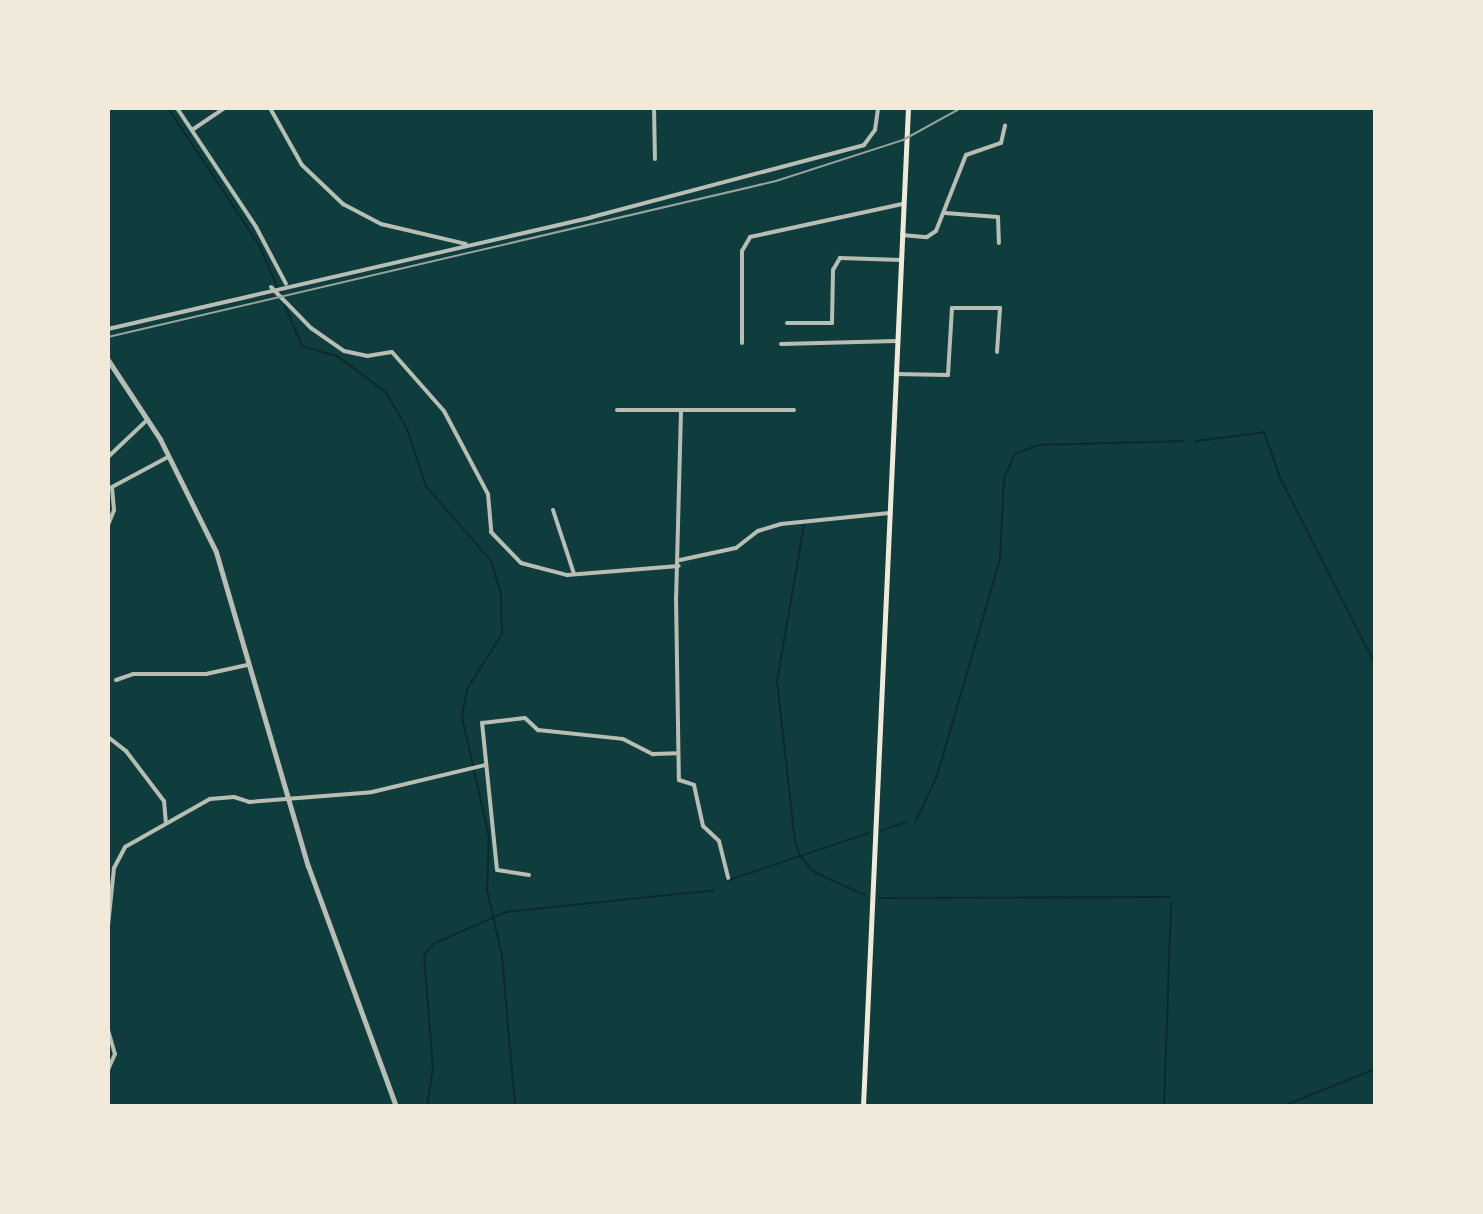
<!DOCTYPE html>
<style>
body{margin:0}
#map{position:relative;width:1483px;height:1214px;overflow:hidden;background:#0f3d3e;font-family:"Source Serif 4",serif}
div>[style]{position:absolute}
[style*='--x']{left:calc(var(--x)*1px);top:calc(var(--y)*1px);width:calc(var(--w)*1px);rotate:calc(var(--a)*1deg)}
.stream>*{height:2px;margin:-1px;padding:0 1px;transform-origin:1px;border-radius:1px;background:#0a2a2b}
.minor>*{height:4px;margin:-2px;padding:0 2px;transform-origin:2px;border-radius:2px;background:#b8beb3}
.tertiary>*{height:5px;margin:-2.5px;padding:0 2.5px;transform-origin:2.5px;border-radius:2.5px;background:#b8beb3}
.secondary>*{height:5px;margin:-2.5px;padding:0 2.5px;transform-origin:2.5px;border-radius:2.5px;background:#f1e9da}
.rail>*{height:2px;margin:-1px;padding:0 1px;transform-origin:1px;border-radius:1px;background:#97a49c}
span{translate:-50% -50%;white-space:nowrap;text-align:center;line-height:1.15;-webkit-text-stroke:6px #f1e9da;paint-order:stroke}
.frame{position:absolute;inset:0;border:110px solid #f1e9da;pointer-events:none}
</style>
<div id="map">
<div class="stream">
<i style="--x:168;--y:108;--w:164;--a:56.4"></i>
<i style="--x:259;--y:245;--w:55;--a:66.3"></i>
<i style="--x:283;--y:301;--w:49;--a:67.1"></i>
<i style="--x:302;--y:346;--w:36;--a:16"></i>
<i style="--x:337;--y:356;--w:61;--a:36.3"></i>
<i style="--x:386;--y:392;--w:43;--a:60.4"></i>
<i style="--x:407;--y:429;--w:60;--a:71.6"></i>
<i style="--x:426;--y:486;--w:99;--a:49.1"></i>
<i style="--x:491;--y:561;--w:34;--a:73"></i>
<i style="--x:501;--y:593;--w:41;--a:88.6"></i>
<i style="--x:502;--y:634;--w:65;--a:122.5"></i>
<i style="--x:467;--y:689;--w:28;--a:100"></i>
<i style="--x:462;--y:717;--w:123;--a:77.3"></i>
<i style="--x:489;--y:837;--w:53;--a:92.2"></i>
<i style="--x:487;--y:890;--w:68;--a:77.2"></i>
<i style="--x:502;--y:956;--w:151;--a:85"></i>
<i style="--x:1196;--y:441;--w:69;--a:-7.5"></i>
<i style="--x:1264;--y:432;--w:51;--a:70.5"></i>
<i style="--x:1281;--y:480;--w:207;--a:62.9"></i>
<i style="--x:804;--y:525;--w:158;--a:99.8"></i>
<i style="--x:777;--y:681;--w:161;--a:83.6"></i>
<i style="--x:795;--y:841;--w:16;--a:72"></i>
<i style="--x:800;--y:856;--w:21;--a:49"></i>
<i style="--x:814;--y:872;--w:56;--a:24.3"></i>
<i style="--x:916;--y:820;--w:49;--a:-64.5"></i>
<i style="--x:937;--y:776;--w:226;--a:-73.8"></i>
<i style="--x:1000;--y:559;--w:81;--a:-87.2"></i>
<i style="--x:1004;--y:478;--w:26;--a:-65"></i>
<i style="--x:1015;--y:454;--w:25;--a:-21"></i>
<i style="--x:1038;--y:445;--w:145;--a:-1.6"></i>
<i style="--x:880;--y:831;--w:28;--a:-19"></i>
<i style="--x:729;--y:880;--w:148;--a:-18.6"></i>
<i style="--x:879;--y:898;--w:291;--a:-0.2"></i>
<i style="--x:427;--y:1106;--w:37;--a:-81"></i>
<i style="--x:433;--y:1069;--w:114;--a:-94.5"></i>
<i style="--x:424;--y:955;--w:14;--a:-51"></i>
<i style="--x:433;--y:944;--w:80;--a:-23.7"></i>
<i style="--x:506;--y:912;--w:209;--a:-6"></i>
<i style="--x:1164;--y:1106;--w:203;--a:-88"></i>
<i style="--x:1283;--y:1106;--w:99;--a:-21.9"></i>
</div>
<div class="minor">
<i style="--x:177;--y:108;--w:143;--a:56.4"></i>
<i style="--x:256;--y:227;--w:64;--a:62.2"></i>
<i style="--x:270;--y:108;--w:65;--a:60.7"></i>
<i style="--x:302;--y:165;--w:57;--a:43.6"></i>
<i style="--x:343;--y:204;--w:43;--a:27.8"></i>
<i style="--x:381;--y:224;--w:87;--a:13.2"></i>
<i style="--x:654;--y:108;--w:51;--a:88.9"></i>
<i style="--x:192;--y:130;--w:40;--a:-34"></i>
<i style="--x:945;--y:213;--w:53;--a:4.3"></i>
<i style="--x:998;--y:217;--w:26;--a:88"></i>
<i style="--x:902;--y:235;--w:25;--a:5"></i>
<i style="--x:927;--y:237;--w:11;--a:-34"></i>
<i style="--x:936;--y:231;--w:82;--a:-68.5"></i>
<i style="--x:966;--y:155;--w:37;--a:-19"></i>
<i style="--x:1001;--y:143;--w:18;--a:-77"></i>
<i style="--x:271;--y:287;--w:57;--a:45.7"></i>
<i style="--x:311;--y:328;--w:40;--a:34.9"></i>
<i style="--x:344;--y:351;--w:24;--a:12"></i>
<i style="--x:367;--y:356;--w:25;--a:-9"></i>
<i style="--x:392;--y:352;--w:79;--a:48.6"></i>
<i style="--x:444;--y:411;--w:94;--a:62.1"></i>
<i style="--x:488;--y:494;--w:38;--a:85"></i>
<i style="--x:491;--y:532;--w:43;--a:45.9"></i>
<i style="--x:521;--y:563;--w:48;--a:14.6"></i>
<i style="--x:567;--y:575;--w:112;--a:-4.6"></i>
<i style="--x:787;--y:323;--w:45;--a:0"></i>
<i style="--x:832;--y:323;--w:53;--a:-88.9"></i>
<i style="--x:833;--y:270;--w:14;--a:-60"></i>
<i style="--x:840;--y:258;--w:61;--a:1.9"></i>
<i style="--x:108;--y:329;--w:497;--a:-13"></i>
<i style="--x:592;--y:217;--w:281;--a:-14.8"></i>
<i style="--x:864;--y:145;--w:19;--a:-54"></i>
<i style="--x:875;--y:130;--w:22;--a:-82"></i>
<i style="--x:742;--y:343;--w:92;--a:-90"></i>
<i style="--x:742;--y:251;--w:16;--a:-60"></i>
<i style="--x:750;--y:237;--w:157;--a:-12.2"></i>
<i style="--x:781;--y:344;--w:116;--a:-1.5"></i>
<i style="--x:896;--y:374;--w:52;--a:1.1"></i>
<i style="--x:948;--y:375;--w:67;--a:-86.6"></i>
<i style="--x:952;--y:308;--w:48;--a:0"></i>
<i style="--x:1000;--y:308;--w:44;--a:93.9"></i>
<i style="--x:617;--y:410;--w:177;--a:0"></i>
<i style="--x:681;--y:411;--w:186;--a:91.5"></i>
<i style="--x:676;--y:597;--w:183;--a:89.1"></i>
<i style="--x:679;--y:780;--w:16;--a:18"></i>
<i style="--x:694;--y:785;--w:42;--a:77.6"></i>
<i style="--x:703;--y:826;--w:22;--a:43"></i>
<i style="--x:719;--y:841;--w:38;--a:76"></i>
<i style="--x:108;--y:457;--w:54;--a:-43.5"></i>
<i style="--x:553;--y:510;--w:67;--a:71.8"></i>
<i style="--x:108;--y:525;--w:16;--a:-68"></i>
<i style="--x:114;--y:510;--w:23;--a:-95"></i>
<i style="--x:112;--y:487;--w:64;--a:-28.2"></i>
<i style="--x:680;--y:560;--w:57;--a:-12.1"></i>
<i style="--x:736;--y:548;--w:28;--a:-38"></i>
<i style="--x:758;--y:531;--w:24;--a:-17"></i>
<i style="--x:781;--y:524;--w:109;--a:-5.8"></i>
<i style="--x:116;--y:680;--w:18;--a:-19"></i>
<i style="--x:133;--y:674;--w:73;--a:0"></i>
<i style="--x:206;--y:674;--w:42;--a:-12.4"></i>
<i style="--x:108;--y:737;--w:23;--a:38"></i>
<i style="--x:126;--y:751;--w:63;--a:52.8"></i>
<i style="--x:164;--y:801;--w:21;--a:85"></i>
<i style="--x:529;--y:875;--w:32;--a:-171"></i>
<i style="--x:497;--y:870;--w:148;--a:-95.8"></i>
<i style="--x:482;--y:723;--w:43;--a:-6.6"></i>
<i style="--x:525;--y:718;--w:18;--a:43"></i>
<i style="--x:538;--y:730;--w:85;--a:6"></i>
<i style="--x:623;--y:739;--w:34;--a:27"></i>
<i style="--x:653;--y:754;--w:25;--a:-2"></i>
<i style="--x:108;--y:926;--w:58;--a:-84.1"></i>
<i style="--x:114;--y:868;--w:24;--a:-62"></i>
<i style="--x:125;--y:847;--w:98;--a:-29.5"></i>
<i style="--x:210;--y:799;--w:24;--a:-5"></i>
<i style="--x:234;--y:797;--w:16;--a:18"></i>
<i style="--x:249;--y:802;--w:123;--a:-4.6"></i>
<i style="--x:372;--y:792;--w:116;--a:-13.4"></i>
<i style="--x:108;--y:1030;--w:25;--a:74"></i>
<i style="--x:115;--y:1054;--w:17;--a:114"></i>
</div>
<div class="tertiary">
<i style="--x:108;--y:360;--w:95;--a:56.6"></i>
<i style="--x:160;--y:439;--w:126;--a:63.6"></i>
<i style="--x:216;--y:552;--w:327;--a:73.7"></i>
<i style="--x:308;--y:866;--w:256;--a:69.9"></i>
</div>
<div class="secondary">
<i style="--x:863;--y:1106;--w:999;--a:-87.42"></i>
</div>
<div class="rail">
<i style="--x:108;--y:337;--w:686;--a:-13.14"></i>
<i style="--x:776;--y:181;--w:133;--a:-17.9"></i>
<i style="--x:903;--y:140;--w:66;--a:-28.9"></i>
</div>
<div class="frame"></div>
</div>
